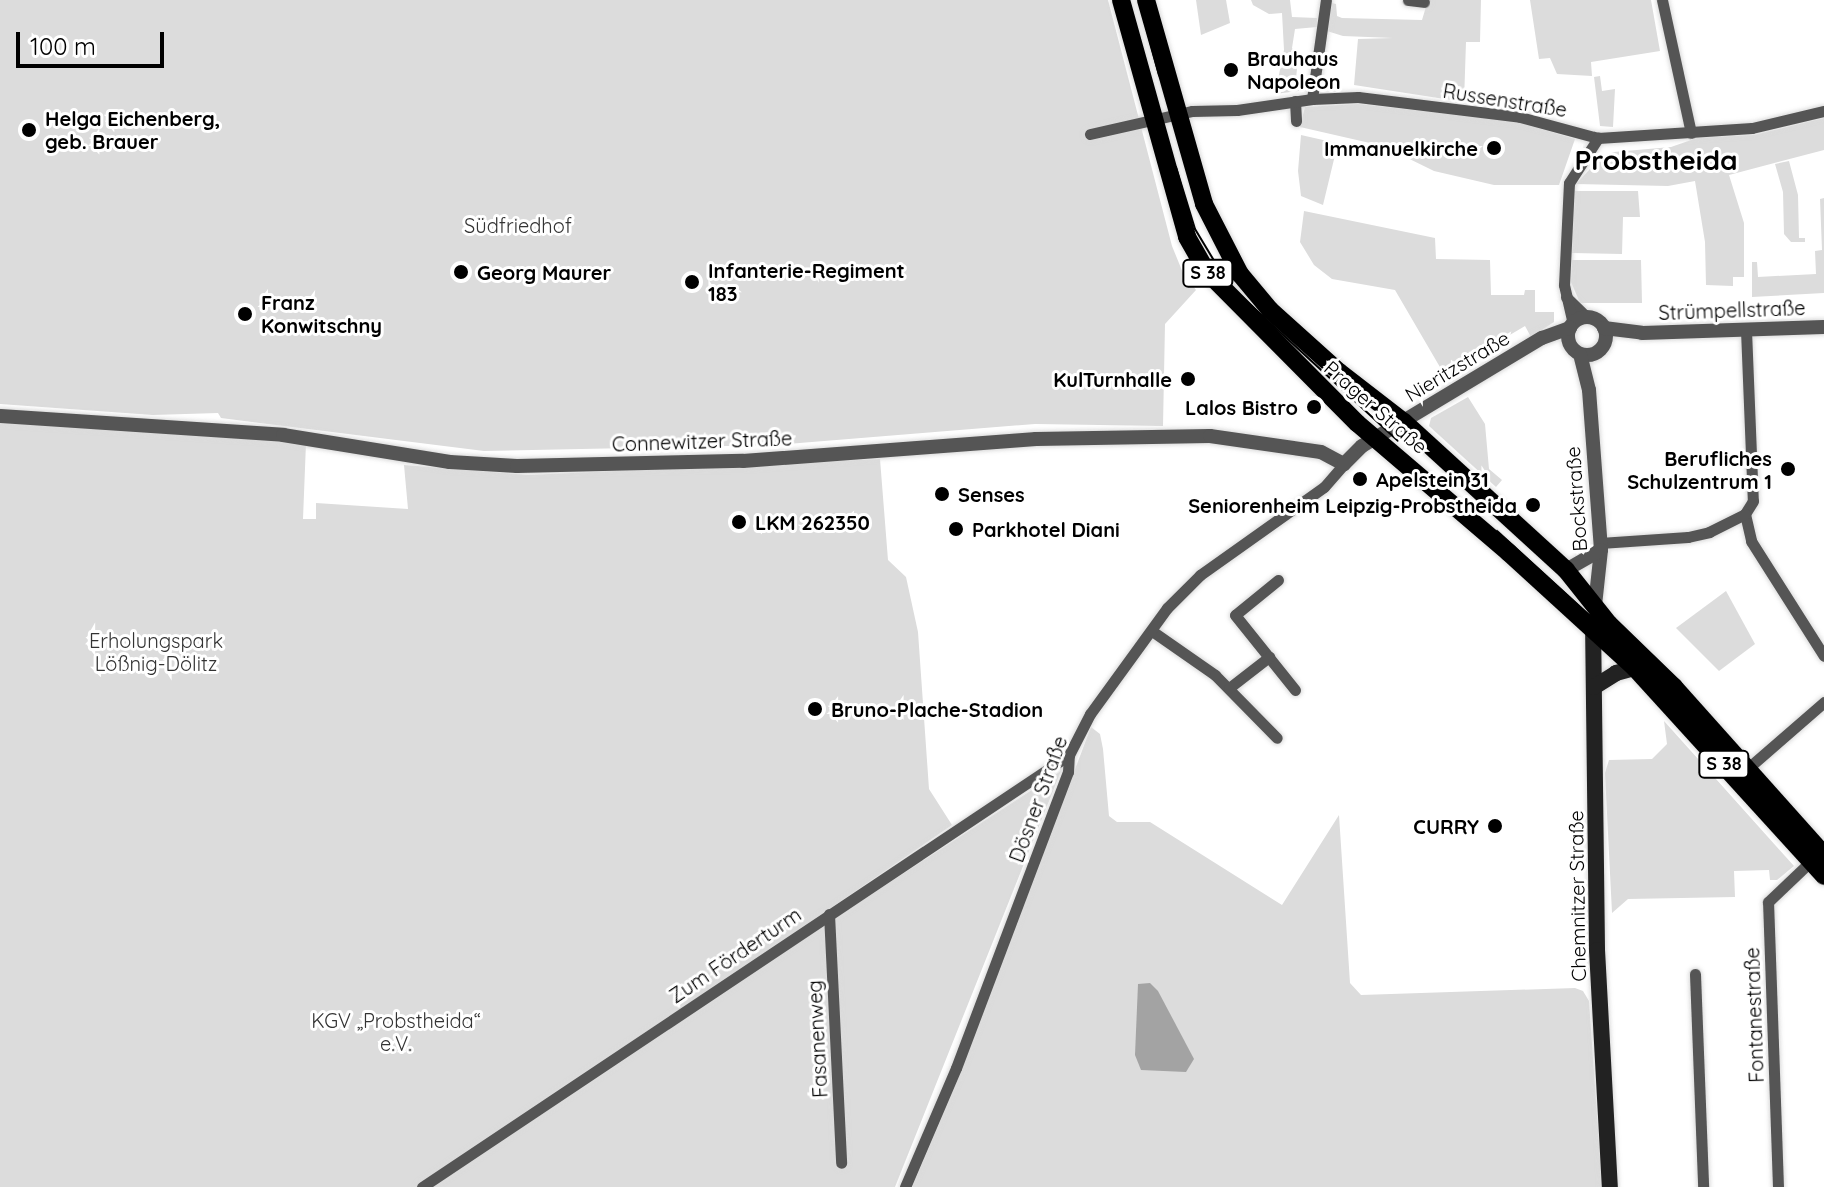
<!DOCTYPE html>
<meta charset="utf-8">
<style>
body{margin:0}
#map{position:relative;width:1824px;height:1187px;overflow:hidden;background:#fff;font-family:Quicksand,sans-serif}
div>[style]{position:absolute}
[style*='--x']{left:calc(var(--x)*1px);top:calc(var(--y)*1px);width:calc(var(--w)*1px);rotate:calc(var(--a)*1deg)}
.green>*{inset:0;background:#dcdcdc}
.water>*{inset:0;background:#a3a3a3}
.roads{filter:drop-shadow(0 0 2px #dbdbdb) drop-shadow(0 0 2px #dbdbdb)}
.minor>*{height:11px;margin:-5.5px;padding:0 5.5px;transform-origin:5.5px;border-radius:5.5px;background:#555}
.tertiary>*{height:14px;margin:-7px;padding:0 7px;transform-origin:7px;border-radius:7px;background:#555}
.tertiary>.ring{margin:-7px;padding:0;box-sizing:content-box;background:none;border:14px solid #555;border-radius:50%}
.secondary>*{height:16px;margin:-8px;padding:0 8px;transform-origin:8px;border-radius:8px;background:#222}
.primary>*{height:18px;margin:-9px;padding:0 9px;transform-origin:9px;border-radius:9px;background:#000}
.tram>*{height:2px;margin:-1px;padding:0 1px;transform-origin:1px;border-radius:1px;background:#000}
.dots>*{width:22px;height:22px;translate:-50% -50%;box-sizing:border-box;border:4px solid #fff;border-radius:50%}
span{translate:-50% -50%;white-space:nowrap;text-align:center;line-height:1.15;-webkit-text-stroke:6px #fff;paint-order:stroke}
.shield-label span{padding:2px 6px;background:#fff;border:2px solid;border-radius:6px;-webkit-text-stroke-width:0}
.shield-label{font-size:18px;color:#000;font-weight:700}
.poi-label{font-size:20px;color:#000;font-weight:700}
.left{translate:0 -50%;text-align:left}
.right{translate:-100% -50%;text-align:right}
.street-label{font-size:20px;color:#000}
.park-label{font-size:20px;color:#333}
.district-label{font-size:28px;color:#000;font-weight:700}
.scale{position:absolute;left:16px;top:32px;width:148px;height:36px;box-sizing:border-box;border:4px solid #000;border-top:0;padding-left:10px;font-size:24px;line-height:28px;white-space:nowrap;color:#000;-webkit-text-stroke:6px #fff;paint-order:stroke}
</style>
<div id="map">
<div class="green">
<i style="clip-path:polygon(0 0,1108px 0,1172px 246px,1183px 273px,1196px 290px,1165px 324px,1163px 426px,1035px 424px,775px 445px,484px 451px,221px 418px,218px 413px,153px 415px,0 404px)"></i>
<i style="clip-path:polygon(1196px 0,1226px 0,1230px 23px,1201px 35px)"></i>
<i style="clip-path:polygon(1251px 0,1290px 0,1292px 17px,1317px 18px,1317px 27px,1295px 29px,1292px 48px,1298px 58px,1296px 79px,1308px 81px,1306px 90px,1275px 94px,1284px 50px,1282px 13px,1269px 14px,1253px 5px)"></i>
<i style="clip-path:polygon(1428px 0,1481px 0,1480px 42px,1466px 42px,1464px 102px,1354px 85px,1358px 39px,1393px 38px,1343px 36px,1327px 31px,1332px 3px,1336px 4px,1337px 16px,1342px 18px,1422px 20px)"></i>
<i style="clip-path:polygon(1530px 0,1651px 0,1660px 51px,1591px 62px,1592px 76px,1557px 74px,1550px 58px,1539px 59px)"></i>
<i style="clip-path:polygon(1600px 76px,1602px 91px,1615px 89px,1613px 127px,1600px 126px,1594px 77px)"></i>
<i style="clip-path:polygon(1358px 104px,1514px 121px,1575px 139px,1559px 185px,1494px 185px,1434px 171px,1383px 146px,1300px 127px,1305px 107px)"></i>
<i style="clip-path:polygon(1824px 118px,1824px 150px,1729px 175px,1744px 223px,1744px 277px,1733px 277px,1733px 286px,1706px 285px,1705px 242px,1695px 181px,1668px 186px,1576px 184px,1601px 157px,1614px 152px,1671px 147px,1697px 138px,1754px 135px)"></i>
<i style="clip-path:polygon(1301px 135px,1345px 145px,1343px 151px,1336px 151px,1323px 205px,1301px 196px,1298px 171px)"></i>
<i style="clip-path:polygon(1789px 161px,1798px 195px,1799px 238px,1805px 238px,1805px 242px,1791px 242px,1784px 234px,1783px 192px,1775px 164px)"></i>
<i style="clip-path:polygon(1575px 191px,1638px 191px,1640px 217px,1623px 217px,1622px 254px,1572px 253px)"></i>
<i style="clip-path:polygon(1824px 198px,1824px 293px,1752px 297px,1752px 262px,1757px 262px,1758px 277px,1816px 274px,1815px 251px,1822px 250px,1820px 199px)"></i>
<i style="clip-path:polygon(1304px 211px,1435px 238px,1436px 259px,1490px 260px,1491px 295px,1524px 295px,1525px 290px,1535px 290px,1535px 312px,1554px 312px,1554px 322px,1531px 337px,1525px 326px,1444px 374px,1395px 290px,1332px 279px,1314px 265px,1300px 242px)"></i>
<i style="clip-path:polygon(1572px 260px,1641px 260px,1642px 303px,1580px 303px,1571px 282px)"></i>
<i style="clip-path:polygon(1468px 397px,1485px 424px,1489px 469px,1502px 480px,1496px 487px,1429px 426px,1431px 418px)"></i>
<i style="clip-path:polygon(0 416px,306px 443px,303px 519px,316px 519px,316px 503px,408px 509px,404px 465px,528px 475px,880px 459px,888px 560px,906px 577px,918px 632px,929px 789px,952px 825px,816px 918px,821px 927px,1061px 771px,895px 1187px,0 1187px)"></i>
<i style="clip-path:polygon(1726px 591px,1755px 644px,1719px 671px,1676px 628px)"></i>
<i style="clip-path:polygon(1664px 721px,1794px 866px,1777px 880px,1770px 880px,1769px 870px,1734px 871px,1735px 897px,1628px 899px,1612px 913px,1605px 773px,1609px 760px,1652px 759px,1667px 744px)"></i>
<i style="clip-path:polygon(1091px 727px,1100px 734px,1103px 749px,1109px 816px,1117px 822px,1150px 822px,1282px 905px,1339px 815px,1350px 983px,1361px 995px,1575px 988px,1583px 991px,1589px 1001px,1602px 1187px,912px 1187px,956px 1084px)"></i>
</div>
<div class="water">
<i style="clip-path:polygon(1150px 983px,1158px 991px,1194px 1059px,1186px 1072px,1141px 1070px,1135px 1055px,1138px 984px)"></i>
</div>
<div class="roads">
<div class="minor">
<i style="--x:1408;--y:0;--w:16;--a:7"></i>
<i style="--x:1662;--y:0;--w:136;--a:77.7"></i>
<i style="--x:1312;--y:99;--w:100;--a:-82"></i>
<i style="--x:1295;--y:101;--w:20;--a:87"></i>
<i style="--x:1090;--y:134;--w:105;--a:-12.7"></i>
<i style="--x:1192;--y:111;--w:45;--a:-1.3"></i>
<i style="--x:1237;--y:110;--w:76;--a:-8.3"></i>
<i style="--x:1312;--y:99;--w:46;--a:-2.5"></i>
<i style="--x:1358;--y:97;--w:163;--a:7"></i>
<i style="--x:1520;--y:117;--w:81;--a:15.1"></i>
<i style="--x:1598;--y:138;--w:154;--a:-3.7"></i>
<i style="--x:1752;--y:128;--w:74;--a:-13.3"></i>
<i style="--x:1566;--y:297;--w:30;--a:44"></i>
<i style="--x:1573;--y:324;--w:40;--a:-103"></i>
<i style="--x:1564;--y:285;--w:102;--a:-87.2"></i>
<i style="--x:1569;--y:183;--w:54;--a:-57.2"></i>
<i style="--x:1746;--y:330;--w:171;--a:87.7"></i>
<i style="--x:1753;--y:501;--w:15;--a:122"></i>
<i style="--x:1745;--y:514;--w:28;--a:77"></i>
<i style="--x:1751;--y:541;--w:136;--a:57.6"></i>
<i style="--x:1600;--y:543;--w:88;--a:-3.9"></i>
<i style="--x:1688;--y:537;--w:22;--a:-13"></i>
<i style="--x:1709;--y:532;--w:40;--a:-26.6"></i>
<i style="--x:1278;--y:580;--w:55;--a:140.9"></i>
<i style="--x:1235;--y:615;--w:96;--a:51.3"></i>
<i style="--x:1152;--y:631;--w:77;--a:34.9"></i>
<i style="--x:1215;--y:675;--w:88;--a:45.5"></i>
<i style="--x:1229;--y:688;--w:51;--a:-37.8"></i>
<i style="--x:1747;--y:769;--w:102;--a:-41"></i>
<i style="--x:829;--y:914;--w:249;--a:87.2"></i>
<i style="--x:1695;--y:974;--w:213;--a:87.8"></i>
<i style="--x:422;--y:1187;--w:778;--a:-33.73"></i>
<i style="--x:905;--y:1187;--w:129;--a:-66.8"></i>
<i style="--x:956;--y:1068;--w:316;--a:-69.3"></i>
<i style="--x:1068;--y:772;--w:17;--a:-87"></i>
<i style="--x:1069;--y:755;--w:46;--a:-62.9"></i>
<i style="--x:1090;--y:714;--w:131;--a:-54"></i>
<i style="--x:1167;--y:608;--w:47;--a:-45"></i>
<i style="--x:1200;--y:575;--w:152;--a:-35.4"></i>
<i style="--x:1324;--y:487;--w:30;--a:-49"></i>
<i style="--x:1778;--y:1187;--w:285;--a:-92"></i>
<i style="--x:1768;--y:902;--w:59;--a:-43.6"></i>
</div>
<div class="tertiary">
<i class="ring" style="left:1568px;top:317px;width:24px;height:24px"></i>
<i style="--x:1604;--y:328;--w:38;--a:7"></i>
<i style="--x:1642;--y:333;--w:182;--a:-1.9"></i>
<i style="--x:1580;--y:354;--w:37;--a:76"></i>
<i style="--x:1589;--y:390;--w:160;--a:85.7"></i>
<i style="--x:1601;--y:550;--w:55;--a:96.2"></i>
<i style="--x:0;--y:416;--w:284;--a:3.8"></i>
<i style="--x:283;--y:435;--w:169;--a:9.2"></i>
<i style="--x:450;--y:462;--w:67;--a:3.4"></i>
<i style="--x:517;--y:466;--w:226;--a:-1.3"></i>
<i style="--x:743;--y:461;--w:294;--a:-4.3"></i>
<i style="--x:1036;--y:439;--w:174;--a:-1"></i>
<i style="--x:1210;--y:436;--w:112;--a:8.2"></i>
<i style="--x:1321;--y:452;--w:26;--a:28"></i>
<i style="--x:1344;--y:464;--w:25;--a:-45"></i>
<i style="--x:1362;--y:446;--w:210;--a:-31"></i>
<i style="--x:1542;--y:338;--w:30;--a:-20"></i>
<i style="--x:1566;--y:570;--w:40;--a:-29.7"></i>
</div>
<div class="secondary">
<i style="--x:1593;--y:621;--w:329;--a:89.3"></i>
<i style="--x:1597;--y:950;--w:237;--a:86.9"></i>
<i style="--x:1594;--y:687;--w:26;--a:-32"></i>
<i style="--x:1616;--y:673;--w:20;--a:-15"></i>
</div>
<div class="primary">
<i style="--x:1121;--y:0;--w:246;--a:74.4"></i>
<i style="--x:1187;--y:237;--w:40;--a:60.3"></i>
<i style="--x:1207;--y:272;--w:213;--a:45.2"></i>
<i style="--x:1357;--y:423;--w:200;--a:40.5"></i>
<i style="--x:1509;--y:553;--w:171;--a:42.4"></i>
<i style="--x:1635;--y:668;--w:281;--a:47.7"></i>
<i style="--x:1146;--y:0;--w:212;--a:74.1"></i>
<i style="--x:1204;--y:204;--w:79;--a:62.8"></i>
<i style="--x:1240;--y:274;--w:47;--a:50.2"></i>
<i style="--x:1270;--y:310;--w:93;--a:41.9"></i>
<i style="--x:1339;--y:372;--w:82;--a:37.6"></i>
<i style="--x:1404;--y:422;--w:219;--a:42.4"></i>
<i style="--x:1566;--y:570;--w:69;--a:51.5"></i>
<i style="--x:1609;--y:624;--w:91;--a:44.1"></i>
<i style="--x:1674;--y:687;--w:225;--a:48.2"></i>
</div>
</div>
<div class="tram">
<i style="--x:1139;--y:0;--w:78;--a:75.1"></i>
<i style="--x:1176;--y:167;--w:65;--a:73"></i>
<i style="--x:1195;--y:229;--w:64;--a:59"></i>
<i style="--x:1228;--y:284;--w:231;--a:42.7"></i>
<i style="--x:1497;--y:531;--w:206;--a:42.4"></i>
<i style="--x:1649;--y:670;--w:262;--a:48.1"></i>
</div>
<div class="dots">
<i style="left:1231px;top:70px;background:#000"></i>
<i style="left:29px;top:130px;background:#000"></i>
<i style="left:1494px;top:148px;background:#000"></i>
<i style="left:461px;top:272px;background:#000"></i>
<i style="left:692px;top:282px;background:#000"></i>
<i style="left:245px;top:314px;background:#000"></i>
<i style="left:1188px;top:379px;background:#000"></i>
<i style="left:1314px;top:407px;background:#000"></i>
<i style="left:1788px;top:469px;background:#000"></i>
<i style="left:1360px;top:479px;background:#000"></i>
<i style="left:942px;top:494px;background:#000"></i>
<i style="left:1533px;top:505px;background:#000"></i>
<i style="left:739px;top:522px;background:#000"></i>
<i style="left:956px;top:529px;background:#000"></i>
<i style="left:815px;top:709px;background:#000"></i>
<i style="left:1495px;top:826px;background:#000"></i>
</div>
<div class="shield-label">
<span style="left:1208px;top:273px">S 38</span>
<span style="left:1724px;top:764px">S 38</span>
</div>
<div class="poi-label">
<span class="left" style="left:1247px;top:70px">Brauhaus<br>Napoleon</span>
<span class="left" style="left:45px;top:130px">Helga Eichenberg,<br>geb. Brauer</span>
<span class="right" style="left:1478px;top:148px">Immanuelkirche</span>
<span class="left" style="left:708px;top:282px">Infanterie-Regiment<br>183</span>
<span class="left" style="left:477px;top:272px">Georg Maurer</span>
<span class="left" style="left:261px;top:314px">Franz<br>Konwitschny</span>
<span class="right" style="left:1172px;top:379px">KulTurnhalle</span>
<span class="right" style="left:1298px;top:407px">Lalos Bistro</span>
<span class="right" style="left:1772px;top:470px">Berufliches<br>Schulzentrum 1</span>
<span class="left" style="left:1376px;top:479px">Apelstein 31</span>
<span class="left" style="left:958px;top:494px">Senses</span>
<span class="right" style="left:1517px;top:505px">Seniorenheim Leipzig-Probstheida</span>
<span class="left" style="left:755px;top:522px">LKM 262350</span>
<span class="left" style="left:972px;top:529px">Parkhotel Diani</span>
<span class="left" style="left:831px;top:709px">Bruno-Plache-Stadion</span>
<span class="right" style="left:1479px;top:826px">CURRY</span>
</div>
<div class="street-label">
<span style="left:1505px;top:100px;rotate:9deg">Russenstraße</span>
<span style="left:1732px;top:310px;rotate:-2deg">Strümpellstraße</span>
<span style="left:1457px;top:366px;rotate:-31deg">Nieritzstraße</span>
<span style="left:1376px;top:407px;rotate:41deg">Prager Straße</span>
<span style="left:702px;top:441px;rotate:-2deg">Connewitzer Straße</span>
<span style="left:1576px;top:499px;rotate:-94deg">Bockstraße</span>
<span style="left:1038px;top:799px;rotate:-70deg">Dösner Straße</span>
<span style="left:1577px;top:896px;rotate:-91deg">Chemnitzer Straße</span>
<span style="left:735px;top:955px;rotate:-34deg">Zum Förderturm</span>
<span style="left:1754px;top:1015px;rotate:-92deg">Fontanestraße</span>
<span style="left:817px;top:1039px;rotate:-93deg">Fasanenweg</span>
</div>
<div class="park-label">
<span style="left:518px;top:225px">Südfriedhof</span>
<span style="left:156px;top:652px">Erholungspark<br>Lößnig-Dölitz</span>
<span style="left:396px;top:1032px">KGV „Probstheida“<br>e.V.</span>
</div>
<div class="district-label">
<span style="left:1656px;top:160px">Probstheida</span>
</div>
<div class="scale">100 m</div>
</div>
